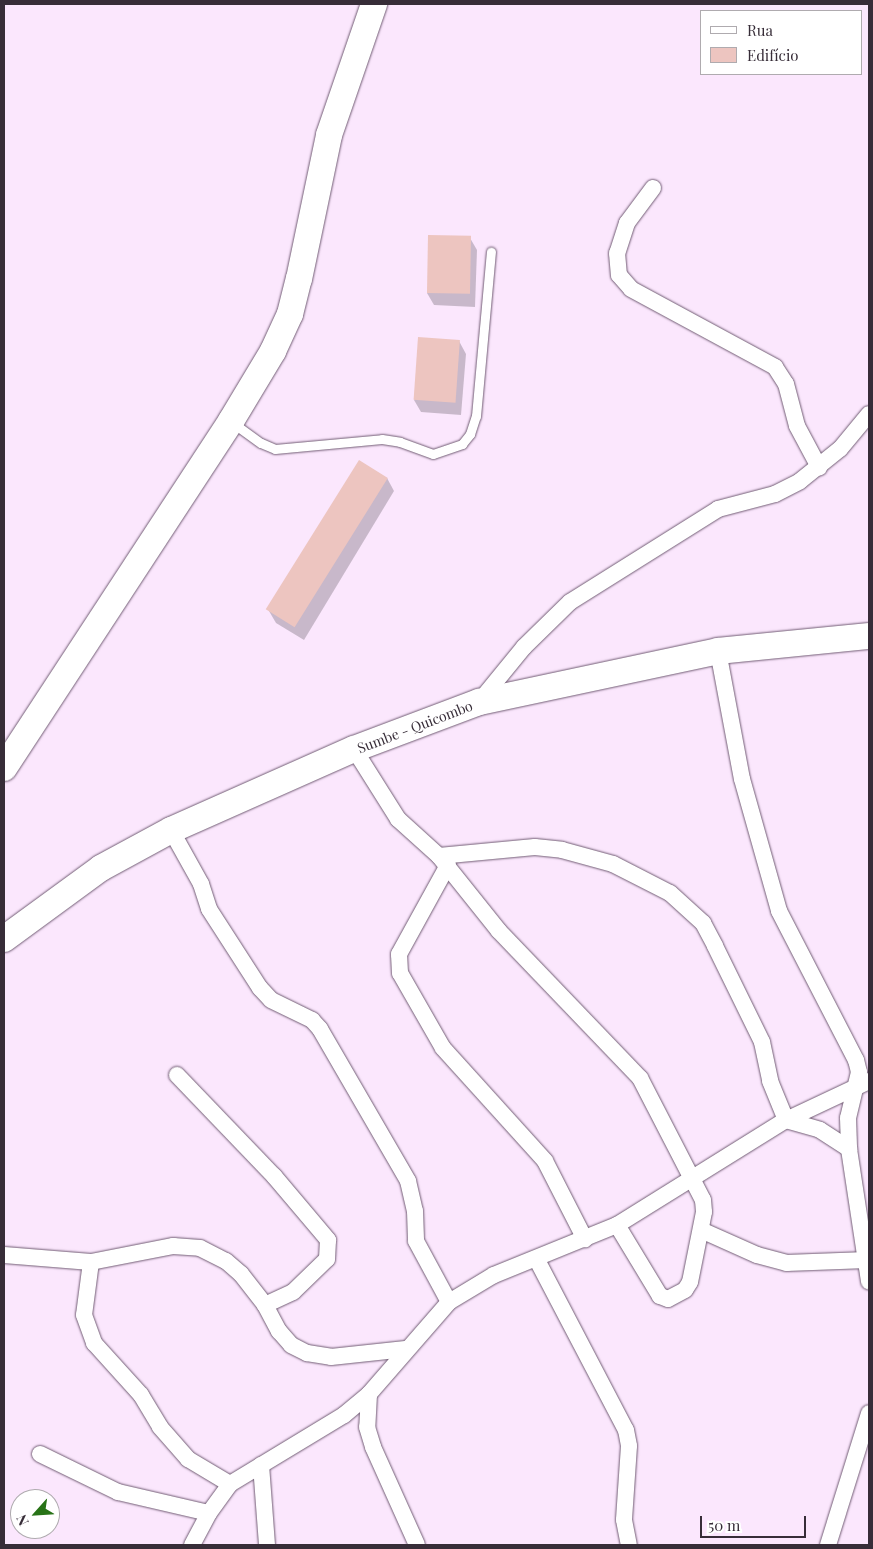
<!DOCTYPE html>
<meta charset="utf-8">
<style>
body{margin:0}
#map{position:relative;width:873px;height:1549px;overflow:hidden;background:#fbe7fd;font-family:"Playfair Display",serif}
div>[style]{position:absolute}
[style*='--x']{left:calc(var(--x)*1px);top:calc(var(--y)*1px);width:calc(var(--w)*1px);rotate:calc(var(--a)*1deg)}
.shadow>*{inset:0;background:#0003}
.building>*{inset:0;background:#edc5c0;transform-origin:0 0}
.roads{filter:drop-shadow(0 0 1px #715c74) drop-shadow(0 0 1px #715c74)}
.lane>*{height:9px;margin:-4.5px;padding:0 4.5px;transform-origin:4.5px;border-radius:4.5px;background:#fff}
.street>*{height:16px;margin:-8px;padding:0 8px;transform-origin:8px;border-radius:8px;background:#fff}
.primary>*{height:26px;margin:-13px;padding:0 13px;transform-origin:13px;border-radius:13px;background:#fff}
span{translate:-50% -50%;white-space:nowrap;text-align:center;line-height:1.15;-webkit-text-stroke:4.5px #fff;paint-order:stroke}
.street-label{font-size:14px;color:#372d38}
.frame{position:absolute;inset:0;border:5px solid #372d38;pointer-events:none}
.legend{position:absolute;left:700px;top:10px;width:162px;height:65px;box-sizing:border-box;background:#fff;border:1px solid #afabaf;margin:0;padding:6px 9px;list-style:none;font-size:15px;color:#372d38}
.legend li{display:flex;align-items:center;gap:10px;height:25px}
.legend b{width:25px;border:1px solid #afabaf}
.north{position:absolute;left:10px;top:1489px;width:50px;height:50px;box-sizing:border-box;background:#fff;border:1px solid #afabaf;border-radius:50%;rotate:244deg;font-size:14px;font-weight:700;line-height:20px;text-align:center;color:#372d38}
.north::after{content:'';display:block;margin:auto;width:18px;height:22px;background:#287317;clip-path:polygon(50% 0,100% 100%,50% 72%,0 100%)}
.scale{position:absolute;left:700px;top:1516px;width:106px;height:22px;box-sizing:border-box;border:2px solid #372d38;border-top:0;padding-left:6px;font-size:15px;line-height:18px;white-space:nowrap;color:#372d38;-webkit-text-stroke:4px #fff;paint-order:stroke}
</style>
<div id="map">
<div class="shadow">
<i style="clip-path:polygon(470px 238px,477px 250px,475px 307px,434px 305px,427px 293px)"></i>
<i style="clip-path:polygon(459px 341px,466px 354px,461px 415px,421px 412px,414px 400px)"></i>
<i style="clip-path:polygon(387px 478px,394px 491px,304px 640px,276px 623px,269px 611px)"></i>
</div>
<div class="building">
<i style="left:428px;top:235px;width:43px;height:58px;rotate:1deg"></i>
<i style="left:418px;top:337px;width:42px;height:63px;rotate:4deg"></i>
<i style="left:359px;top:460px;width:34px;height:176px;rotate:32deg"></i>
</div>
<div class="roads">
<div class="lane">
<i style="--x:233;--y:423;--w:34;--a:36"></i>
<i style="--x:261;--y:443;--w:15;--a:23"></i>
<i style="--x:275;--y:449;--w:107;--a:-5.3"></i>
<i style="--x:382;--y:439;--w:18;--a:9"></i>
<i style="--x:400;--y:442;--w:35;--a:20"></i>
<i style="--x:433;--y:454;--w:31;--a:-19"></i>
<i style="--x:462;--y:444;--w:13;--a:-51"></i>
<i style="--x:470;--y:434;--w:19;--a:-72"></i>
<i style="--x:476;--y:416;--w:165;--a:-84.8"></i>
</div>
<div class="street">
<i style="--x:653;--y:188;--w:44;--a:126.6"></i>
<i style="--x:627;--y:223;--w:32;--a:108"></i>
<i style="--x:617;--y:253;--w:22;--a:85"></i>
<i style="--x:619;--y:275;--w:18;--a:49"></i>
<i style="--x:631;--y:289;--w:164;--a:28.4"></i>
<i style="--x:775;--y:367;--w:20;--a:57"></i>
<i style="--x:786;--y:384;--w:43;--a:75.3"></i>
<i style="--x:797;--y:426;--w:47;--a:61.8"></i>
<i style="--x:718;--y:651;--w:130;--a:79.4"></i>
<i style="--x:742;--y:779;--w:137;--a:74.3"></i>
<i style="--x:779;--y:911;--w:168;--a:62.7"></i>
<i style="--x:856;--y:1060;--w:12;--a:76"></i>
<i style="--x:859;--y:1072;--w:47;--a:103.4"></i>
<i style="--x:848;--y:1118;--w:31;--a:88"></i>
<i style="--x:849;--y:1149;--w:134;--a:81.4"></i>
<i style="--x:479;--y:702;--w:71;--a:-50.7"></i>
<i style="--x:524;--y:647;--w:64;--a:-44.4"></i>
<i style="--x:570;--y:602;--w:175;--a:-32.1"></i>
<i style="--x:718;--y:509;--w:59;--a:-14.7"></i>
<i style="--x:775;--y:494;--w:28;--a:-27"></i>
<i style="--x:800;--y:481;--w:51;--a:-38.7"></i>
<i style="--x:840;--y:449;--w:45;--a:-50.4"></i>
<i style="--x:354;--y:749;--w:83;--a:57.8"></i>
<i style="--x:398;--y:819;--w:55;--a:42.1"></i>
<i style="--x:439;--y:856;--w:96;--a:51.3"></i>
<i style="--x:499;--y:931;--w:204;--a:46.2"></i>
<i style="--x:640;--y:1078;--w:137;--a:62.7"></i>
<i style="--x:703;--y:1200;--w:12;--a:85"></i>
<i style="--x:704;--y:1212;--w:71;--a:101.3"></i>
<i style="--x:690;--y:1282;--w:9;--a:122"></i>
<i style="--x:685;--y:1290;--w:19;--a:152"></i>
<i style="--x:668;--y:1299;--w:9;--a:-159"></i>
<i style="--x:660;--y:1296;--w:83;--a:-121.2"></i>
<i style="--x:171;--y:830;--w:62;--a:60.9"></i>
<i style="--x:201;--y:884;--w:26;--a:72"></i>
<i style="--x:209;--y:909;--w:94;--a:57.2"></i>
<i style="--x:260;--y:988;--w:16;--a:47"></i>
<i style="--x:271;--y:1000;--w:46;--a:26"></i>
<i style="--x:312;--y:1020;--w:12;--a:48"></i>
<i style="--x:320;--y:1029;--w:176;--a:59.9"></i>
<i style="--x:408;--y:1181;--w:31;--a:77"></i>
<i style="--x:415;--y:1211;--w:30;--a:88"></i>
<i style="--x:416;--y:1241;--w:69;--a:61.6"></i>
<i style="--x:439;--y:856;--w:96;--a:-5.4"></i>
<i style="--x:535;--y:847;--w:27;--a:6"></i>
<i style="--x:562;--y:850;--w:53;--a:15.4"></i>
<i style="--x:613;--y:864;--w:64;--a:27"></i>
<i style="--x:670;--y:893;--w:45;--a:42.3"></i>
<i style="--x:703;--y:923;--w:26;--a:62"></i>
<i style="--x:715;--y:946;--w:107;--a:63.9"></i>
<i style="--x:762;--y:1042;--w:40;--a:78"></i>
<i style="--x:770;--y:1081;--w:42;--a:67.7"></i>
<i style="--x:786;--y:1120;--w:35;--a:16"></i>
<i style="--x:820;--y:1130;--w:35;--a:33"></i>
<i style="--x:448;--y:865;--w:102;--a:118.8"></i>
<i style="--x:399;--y:954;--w:19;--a:87"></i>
<i style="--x:400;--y:973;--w:86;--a:60.2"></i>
<i style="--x:443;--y:1048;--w:152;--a:47.9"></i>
<i style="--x:545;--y:1161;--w:88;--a:62.9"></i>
<i style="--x:177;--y:1075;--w:140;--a:46.2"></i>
<i style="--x:274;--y:1176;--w:84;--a:49.8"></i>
<i style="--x:328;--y:1240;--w:19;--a:93"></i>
<i style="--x:327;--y:1259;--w:47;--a:135.9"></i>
<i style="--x:293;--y:1292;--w:31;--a:155"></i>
<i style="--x:701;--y:1230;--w:61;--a:24.1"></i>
<i style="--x:757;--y:1255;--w:31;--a:15"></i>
<i style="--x:787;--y:1263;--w:79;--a:-2.2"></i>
<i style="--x:4;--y:1255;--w:87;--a:4.6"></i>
<i style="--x:91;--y:1262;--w:84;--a:-11"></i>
<i style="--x:173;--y:1246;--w:27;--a:4"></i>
<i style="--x:200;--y:1248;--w:29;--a:27"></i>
<i style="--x:226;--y:1261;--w:20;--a:41"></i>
<i style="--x:241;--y:1274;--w:39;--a:52"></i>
<i style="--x:265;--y:1305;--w:30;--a:62"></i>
<i style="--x:279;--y:1331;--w:18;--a:49"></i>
<i style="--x:291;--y:1345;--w:18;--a:27"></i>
<i style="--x:307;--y:1353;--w:24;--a:9"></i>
<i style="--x:331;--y:1357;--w:75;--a:-6.1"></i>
<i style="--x:537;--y:1260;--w:192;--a:62.4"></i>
<i style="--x:626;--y:1430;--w:16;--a:79"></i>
<i style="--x:629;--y:1446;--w:74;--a:93.9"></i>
<i style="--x:624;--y:1520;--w:25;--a:79"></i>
<i style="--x:91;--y:1262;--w:53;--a:97.5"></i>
<i style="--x:84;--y:1315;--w:30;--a:70"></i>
<i style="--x:94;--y:1343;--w:70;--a:47.9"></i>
<i style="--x:141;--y:1395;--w:37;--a:59"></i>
<i style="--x:160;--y:1427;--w:43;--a:48.8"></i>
<i style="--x:188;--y:1459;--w:49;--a:30.8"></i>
<i style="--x:369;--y:1394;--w:33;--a:93"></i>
<i style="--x:367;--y:1427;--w:21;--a:73"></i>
<i style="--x:373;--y:1447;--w:107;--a:65.8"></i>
<i style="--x:40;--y:1454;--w:87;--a:26"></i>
<i style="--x:118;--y:1492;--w:93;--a:13"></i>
<i style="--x:261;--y:1465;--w:80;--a:85.7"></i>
<i style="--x:192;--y:1545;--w:36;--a:-62"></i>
<i style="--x:209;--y:1513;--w:36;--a:-54"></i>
<i style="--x:230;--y:1484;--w:133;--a:-31.2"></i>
<i style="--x:344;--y:1415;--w:33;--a:-40"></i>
<i style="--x:369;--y:1394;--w:122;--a:-49"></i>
<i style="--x:449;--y:1302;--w:52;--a:-31"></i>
<i style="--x:494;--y:1275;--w:133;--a:-22.1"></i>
<i style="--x:617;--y:1225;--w:199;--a:-31.9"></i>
<i style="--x:786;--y:1120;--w:92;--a:-25.2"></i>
<i style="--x:828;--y:1545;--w:138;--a:-72.7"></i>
</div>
<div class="primary">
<i style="--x:4;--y:768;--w:415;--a:-56.8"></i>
<i style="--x:231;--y:421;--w:82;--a:-59"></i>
<i style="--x:273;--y:351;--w:41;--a:-65.3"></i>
<i style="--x:290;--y:314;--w:36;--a:-76"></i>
<i style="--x:299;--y:279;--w:147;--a:-78.2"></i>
<i style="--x:329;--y:135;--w:139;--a:-71"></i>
<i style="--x:4;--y:939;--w:120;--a:-36.2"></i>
<i style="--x:101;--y:868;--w:80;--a:-28.5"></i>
<i style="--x:171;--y:830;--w:200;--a:-23.9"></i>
<i style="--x:354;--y:749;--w:134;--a:-20.6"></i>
<i style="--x:479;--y:702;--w:244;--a:-12"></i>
<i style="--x:718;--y:651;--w:152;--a:-5.7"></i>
</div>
</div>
<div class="street-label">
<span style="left:415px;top:727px;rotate:-21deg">Sumbe - Quicombo</span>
</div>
<div class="frame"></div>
<ul class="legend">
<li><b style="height:6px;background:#fff"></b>Rua</li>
<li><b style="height:14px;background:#edc5c0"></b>Edifício</li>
</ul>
<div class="north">N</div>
<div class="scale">50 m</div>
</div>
